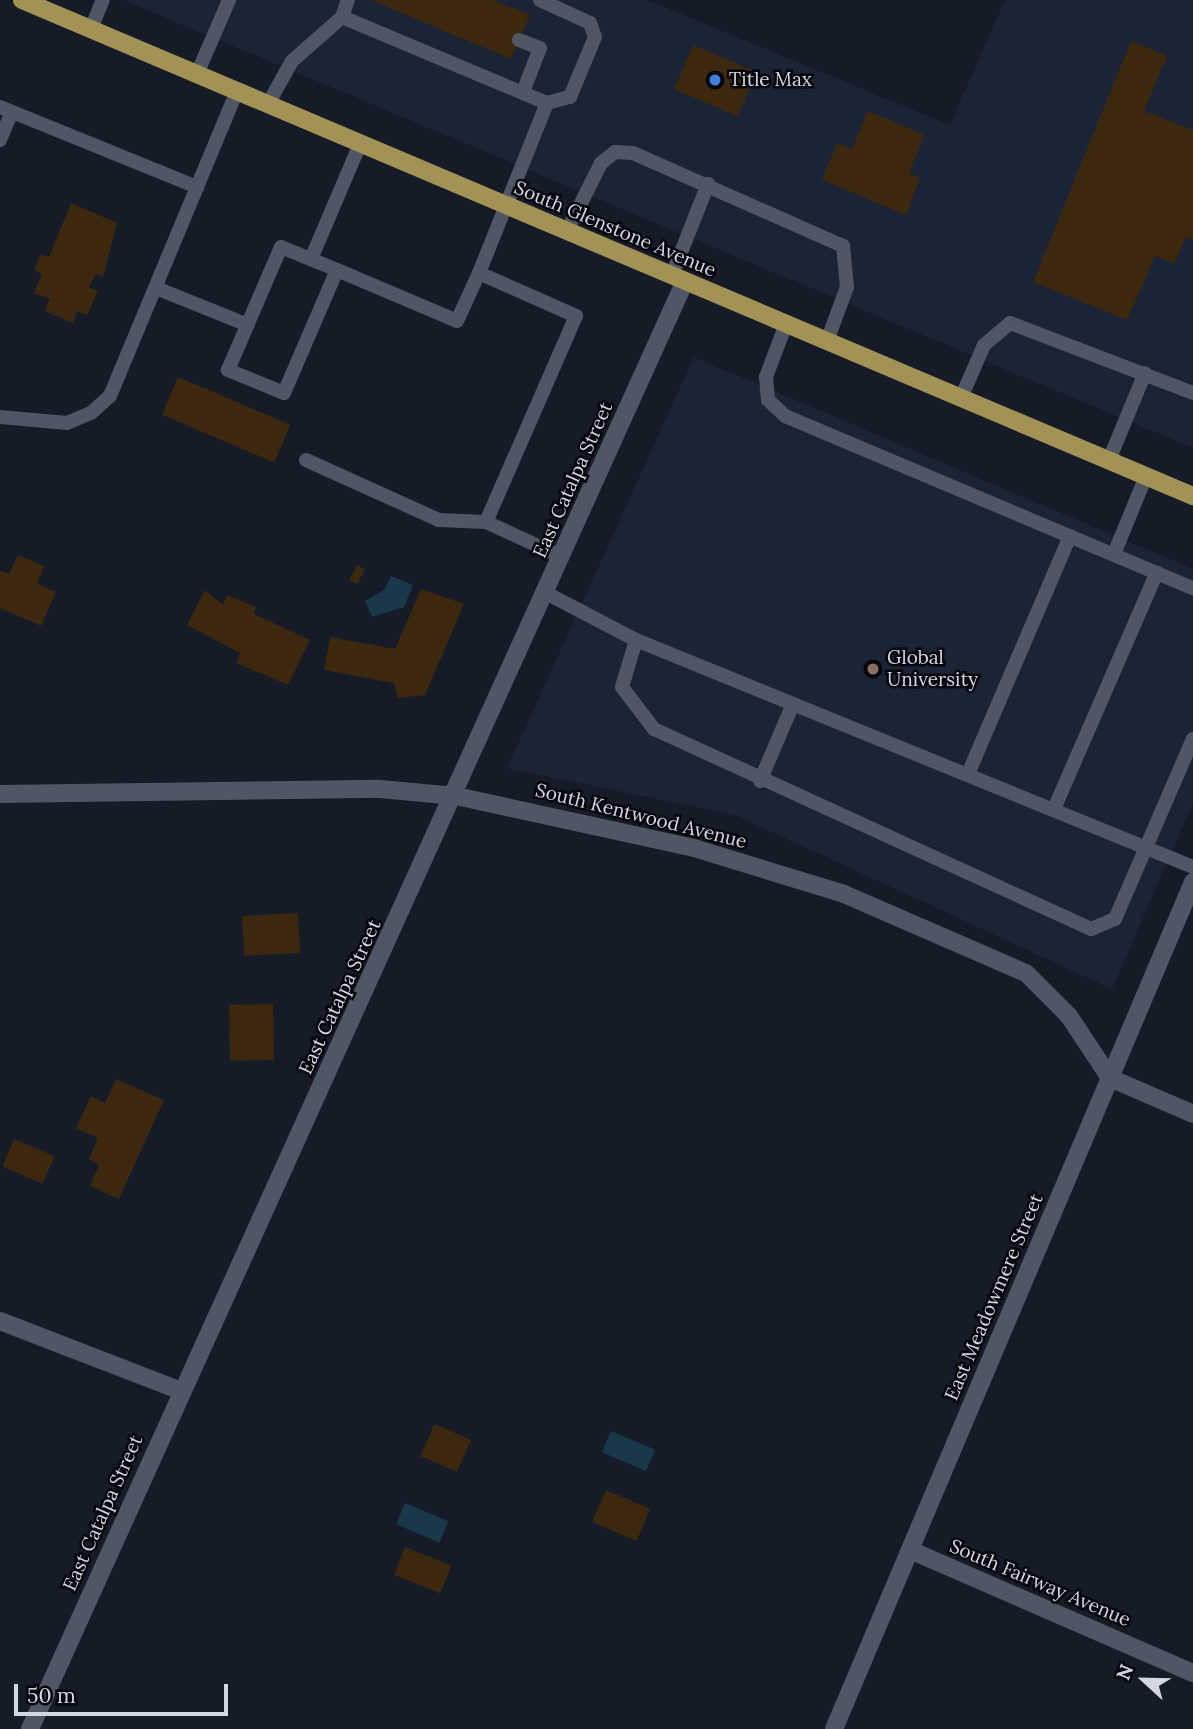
<!DOCTYPE html>
<style>
body{margin:0}
#map{position:relative;width:1193px;height:1729px;overflow:hidden;background:#151c27;font-family:Lora,serif}
div>[style]{position:absolute}
[style*='--x']{left:calc(var(--x)*1px);top:calc(var(--y)*1px);width:calc(var(--w)*1px);rotate:calc(var(--a)*1deg)}
.built>*{inset:0;background:#1b2435}
.water>*{inset:0;background:#19384a;transform-origin:0 0}
.building>*{inset:0;background:#3b280e;transform-origin:0 0}
.lane>*{height:14px;margin:-7px;padding:0 7px;transform-origin:7px;border-radius:7px;background:#4f5765}
.street>*{height:18px;margin:-9px;padding:0 9px;transform-origin:9px;border-radius:9px;background:#4f5765}
.primary>*{height:18px;margin:-9px;padding:0 9px;transform-origin:9px;border-radius:9px;background:#a19355}
.dots>*{width:19px;height:19px;translate:-50% -50%;box-sizing:border-box;border:4px solid #04060b;border-radius:50%}
span{translate:-50% -50%;white-space:nowrap;text-align:center;line-height:1.15;-webkit-text-stroke:5px #04060b;paint-order:stroke}
.poi-label{font-size:19px;color:#d3d7e0}
.left{translate:0 -50%;text-align:left}
.street-label{font-size:19px;color:#d3d7e0}
.north{position:absolute;left:1109px;top:1645px;width:70px;height:70px;-webkit-text-stroke:5px #04060b;paint-order:stroke;rotate:292deg;font-size:19px;font-weight:700;line-height:28px;text-align:center;color:#d3d7e0}
.north::after{content:'';display:block;margin:auto;width:24px;height:32px;background:#d3d7e0;clip-path:polygon(50% 0,100% 100%,50% 72%,0 100%)}
.scale{position:absolute;left:14px;top:1684px;width:214px;height:32px;box-sizing:border-box;border:4px solid #d3d7e0;border-top:0;padding-left:9px;font-size:21px;line-height:24px;white-space:nowrap;color:#d3d7e0;-webkit-text-stroke:5px #04060b;paint-order:stroke}
</style>
<div id="map">
<div class="built">
<i style="clip-path:polygon(123px 0,647px 0,950px 125px,1005px 0,1193px 0,1193px 448px)"></i>
<i style="clip-path:polygon(694px 357px,1193px 569px,1193px 803px,1112px 989px,735px 815px,507px 768px)"></i>
</div>
<div class="water">
<i style="clip-path:polygon(391px 576px,413px 585px,404px 607px,372px 617px,365px 601px,384px 590px)"></i>
<i style="left:611px;top:1431px;width:48px;height:23px;rotate:23deg"></i>
<i style="left:405px;top:1503px;width:47px;height:23px;rotate:23deg"></i>
</div>
<div class="building">
<i style="clip-path:polygon(371px 0,493px 0,530px 15px,511px 59px)"></i>
<i style="clip-path:polygon(1131px 41px,1167px 56px,1144px 111px,1193px 130px,1193px 240px,1186px 237px,1174px 264px,1155px 256px,1127px 320px,1033px 282px)"></i>
<i style="left:693px;top:45px;width:69px;height:48px;rotate:23deg"></i>
<i style="clip-path:polygon(868px 111px,924px 135px,909px 173px,920px 178px,906px 215px,822px 180px,837px 143px,852px 149px)"></i>
<i style="clip-path:polygon(71px 203px,117px 223px,103px 277px,96px 274px,89px 287px,98px 291px,87px 315px,77px 311px,73px 323px,45px 311px,50px 299px,34px 293px,42px 274px,34px 270px,41px 254px,49px 257px)"></i>
<i style="left:178px;top:377px;width:122px;height:41px;rotate:23deg"></i>
<i style="clip-path:polygon(18px 555px,44px 566px,37px 584px,56px 592px,41px 626px,0 608px,0 570px,9px 574px)"></i>
<i style="left:357px;top:565px;width:9px;height:17px;rotate:27deg"></i>
<i style="clip-path:polygon(421px 589px,464px 604px,425px 695px,398px 698px,394px 683px,324px 670px,330px 637px,395px 649px)"></i>
<i style="clip-path:polygon(205px 590px,223px 605px,227px 595px,256px 607px,254px 614px,310px 640px,288px 685px,236px 663px,240px 653px,187px 625px)"></i>
<i style="left:298px;top:913px;width:40px;height:56px;rotate:87deg"></i>
<i style="left:273px;top:1004px;width:56px;height:44px;rotate:89deg"></i>
<i style="clip-path:polygon(116px 1079px,164px 1100px,119px 1199px,90px 1186px,99px 1165px,89px 1159px,98px 1138px,76px 1128px,91px 1096px,105px 1103px)"></i>
<i style="left:14px;top:1139px;width:44px;height:30px;rotate:23deg"></i>
<i style="left:434px;top:1424px;width:40px;height:35px;rotate:23deg"></i>
<i style="left:606px;top:1490px;width:48px;height:35px;rotate:23deg"></i>
<i style="left:405px;top:1547px;width:50px;height:30px;rotate:22deg"></i>
</div>
<div class="lane">
<i style="--x:342;--y:17;--w:18;--a:-71"></i>
<i style="--x:91;--y:29;--w:31;--a:-68"></i>
<i style="--x:519;--y:40;--w:22;--a:21"></i>
<i style="--x:540;--y:48;--w:47;--a:111.1"></i>
<i style="--x:197;--y:74;--w:81;--a:-66.6"></i>
<i style="--x:268;--y:104;--w:49;--a:-60.8"></i>
<i style="--x:292;--y:61;--w:67;--a:-41.3"></i>
<i style="--x:342;--y:17;--w:222;--a:22.8"></i>
<i style="--x:547;--y:103;--w:24;--a:-15"></i>
<i style="--x:570;--y:97;--w:65;--a:-67.4"></i>
<i style="--x:595;--y:37;--w:15;--a:-110"></i>
<i style="--x:590;--y:23;--w:55;--a:-155.3"></i>
<i style="--x:0;--y:107;--w:213;--a:22.1"></i>
<i style="--x:0;--y:140;--w:30;--a:-67"></i>
<i style="--x:567;--y:231;--w:76;--a:-63.4"></i>
<i style="--x:601;--y:163;--w:18;--a:-38"></i>
<i style="--x:615;--y:152;--w:18;--a:3"></i>
<i style="--x:633;--y:153;--w:230;--a:23.9"></i>
<i style="--x:843;--y:246;--w:41;--a:84.4"></i>
<i style="--x:847;--y:287;--w:58;--a:110.3"></i>
<i style="--x:311;--y:259;--w:125;--a:-66.9"></i>
<i style="--x:337;--y:270;--w:134;--a:113.3"></i>
<i style="--x:284;--y:393;--w:61;--a:-157.7"></i>
<i style="--x:228;--y:370;--w:134;--a:-66.7"></i>
<i style="--x:281;--y:247;--w:61;--a:22.3"></i>
<i style="--x:337;--y:270;--w:130;--a:23"></i>
<i style="--x:457;--y:321;--w:53;--a:-65.4"></i>
<i style="--x:672;--y:275;--w:98;--a:-68.4"></i>
<i style="--x:156;--y:288;--w:99;--a:21.9"></i>
<i style="--x:786;--y:324;--w:57;--a:110.7"></i>
<i style="--x:766;--y:377;--w:23;--a:85"></i>
<i style="--x:768;--y:400;--w:23;--a:43"></i>
<i style="--x:785;--y:416;--w:443;--a:22.9"></i>
<i style="--x:961;--y:398;--w:58;--a:-66.5"></i>
<i style="--x:984;--y:345;--w:34;--a:-40"></i>
<i style="--x:1010;--y:323;--w:196;--a:20.9"></i>
<i style="--x:0;--y:417;--w:67;--a:5.1"></i>
<i style="--x:67;--y:423;--w:26;--a:-23"></i>
<i style="--x:91;--y:413;--w:25;--a:-42"></i>
<i style="--x:110;--y:396;--w:330;--a:-67.4"></i>
<i style="--x:306;--y:460;--w:146;--a:24.3"></i>
<i style="--x:439;--y:520;--w:47;--a:2.4"></i>
<i style="--x:486;--y:522;--w:84;--a:24.7"></i>
<i style="--x:1109;--y:460;--w:94;--a:-67.5"></i>
<i style="--x:486;--y:522;--w:225;--a:-66.4"></i>
<i style="--x:576;--y:316;--w:106;--a:-156.1"></i>
<i style="--x:479;--y:273;--w:183;--a:-68.2"></i>
<i style="--x:1114;--y:554;--w:84;--a:-67.7"></i>
<i style="--x:546;--y:593;--w:102;--a:27.6"></i>
<i style="--x:636;--y:640;--w:49;--a:106.6"></i>
<i style="--x:622;--y:687;--w:53;--a:52.7"></i>
<i style="--x:654;--y:729;--w:481;--a:24.6"></i>
<i style="--x:1091;--y:929;--w:26;--a:-23"></i>
<i style="--x:1115;--y:919;--w:196;--a:-66.6"></i>
<i style="--x:636;--y:640;--w:601;--a:22.17"></i>
<i style="--x:968;--y:774;--w:259;--a:-66.8"></i>
<i style="--x:760;--y:781;--w:84;--a:-66.8"></i>
<i style="--x:1054;--y:809;--w:258;--a:-66.5"></i>
</div>
<div class="street">
<i style="--x:0;--y:794;--w:380;--a:-0.8"></i>
<i style="--x:380;--y:789;--w:76;--a:5.3"></i>
<i style="--x:456;--y:796;--w:244;--a:12.3"></i>
<i style="--x:694;--y:848;--w:157;--a:17"></i>
<i style="--x:844;--y:894;--w:198;--a:23.5"></i>
<i style="--x:1026;--y:973;--w:61;--a:45"></i>
<i style="--x:1069;--y:1016;--w:74;--a:56.5"></i>
<i style="--x:1110;--y:1078;--w:90;--a:23.4"></i>
<i style="--x:0;--y:1321;--w:194;--a:21.1"></i>
<i style="--x:910;--y:1550;--w:309;--a:23.5"></i>
<i style="--x:30;--y:1729;--w:1589;--a:-65.66"></i>
<i style="--x:834;--y:1729;--w:920;--a:-67.03"></i>
</div>
<div class="primary">
<i style="--x:22;--y:0;--w:1272;--a:22.96"></i>
</div>
<div class="dots">
<i style="left:715px;top:80px;background:#3f7fe0"></i>
<i style="left:873px;top:669px;background:#8d6e63"></i>
</div>
<div class="poi-label">
<span class="left" style="left:729px;top:80px">Title Max</span>
<span class="left" style="left:887px;top:669px">Global<br>University</span>
</div>
<div class="street-label">
<span style="left:615px;top:229px;rotate:23deg">South Glenstone Avenue</span>
<span style="left:573px;top:480px;rotate:-66deg">East Catalpa Street</span>
<span style="left:641px;top:816px;rotate:14deg">South Kentwood Avenue</span>
<span style="left:340px;top:997px;rotate:-65deg">East Catalpa Street</span>
<span style="left:994px;top:1297px;rotate:-67deg">East Meadowmere Street</span>
<span style="left:103px;top:1513px;rotate:-66deg">East Catalpa Street</span>
<span style="left:1040px;top:1583px;rotate:23deg">South Fairway Avenue</span>
</div>
<div class="north">N</div>
<div class="scale">50 m</div>
</div>
